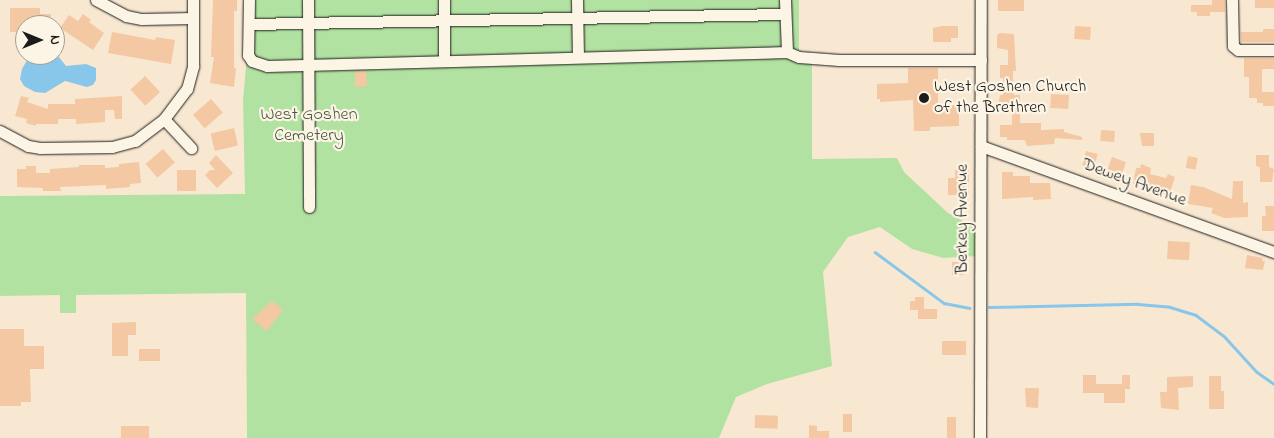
<!DOCTYPE html>
<style>
body{margin:0}
#map{position:relative;width:1274px;height:438px;overflow:hidden;background:#f9e8d1;font-family:"Indie Flower",sans-serif}
div>[style]{position:absolute}
[style*='--x']{left:calc(var(--x)*1px);top:calc(var(--y)*1px);width:calc(var(--w)*1px);rotate:calc(var(--a)*1deg)}
.green>*{inset:0;background:#b2e2a1}
.water>*{inset:0;background:#88c7e9}
.stream>*{height:2.5px;margin:-1.25px;padding:0 1.25px;transform-origin:1.25px;border-radius:1.25px;background:#88c7e9}
.building>*{inset:0;background:#f3c8a2;transform-origin:0 0}
.roads{filter:drop-shadow(0 0 1px #1c1c1c) drop-shadow(0 0 1px #1c1c1c)}
.minor>*{height:11px;margin:-5.5px;padding:0 5.5px;transform-origin:5.5px;border-radius:5.5px;background:#fcf5e5}
.dots>*{width:14px;height:14px;translate:-50% -50%;box-sizing:border-box;border:2px solid #fcf5e5;border-radius:50%}
span{translate:-50% -50%;white-space:nowrap;text-align:center;line-height:1.15;-webkit-text-stroke:4.5px #fcf5e5;paint-order:stroke}
.poi-label{font-size:18px;color:#1c1c1c}
.left{translate:0 -50%;text-align:left}
.park-label{font-size:18px;color:#495744}
.street-label{font-size:18px;color:#1c1c1c}
.north{position:absolute;left:15px;top:15px;width:50px;height:50px;box-sizing:border-box;background:#fcf5e5;border:1px solid #a29e95;border-radius:50%;rotate:90deg;font-size:14px;font-weight:700;line-height:20px;text-align:center;color:#1c1c1c}
.north::after{content:'';display:block;margin:auto;width:18px;height:22px;background:#1c1c1c;clip-path:polygon(50% 0,100% 100%,50% 72%,0 100%)}
</style>
<div id="map">
<div class="green">
<i style="clip-path:polygon(247px 0,799px 0,799px 57px,812px 58px,812px 159px,897px 158px,904px 172px,948px 213px,977px 228px,977px 256px,943px 258px,912px 249px,880px 227px,848px 237px,823px 272px,832px 366px,767px 384px,736px 397px,719px 438px,247px 438px,246px 293px,76px 295px,76px 313px,60px 313px,60px 295px,0 296px,0 196px,245px 194px,243px 100px,247px 56px)"></i>
</div>
<div class="water">
<i style="clip-path:polygon(55px 52px,66px 66px,86px 64px,96px 68px,96px 80px,93px 85px,87px 87px,65px 81px,45px 93px,35px 92px,24px 86px,20px 79px,22px 69px,30px 55px,55px 55px)"></i>
</div>
<div class="stream">
<i style="--x:875;--y:252;--w:86;--a:36.5"></i>
<i style="--x:944;--y:303;--w:26;--a:11"></i>
<i style="--x:989;--y:307;--w:149;--a:-1.2"></i>
<i style="--x:1138;--y:304;--w:32;--a:5"></i>
<i style="--x:1170;--y:307;--w:27;--a:17"></i>
<i style="--x:1196;--y:315;--w:36;--a:37"></i>
<i style="--x:1225;--y:337;--w:47;--a:47.6"></i>
<i style="--x:1257;--y:372;--w:21;--a:35"></i>
</div>
<div class="building">
<i style="clip-path:polygon(213px 0,237px 0,237px 11px,234px 11px,234px 68px,236px 68px,234px 87px,210px 83px,214px 57px,211px 57px)"></i>
<i style="left:998px;top:0;width:26px;height:11px"></i>
<i style="clip-path:polygon(1212px 0,1225px 0,1225px 12px,1210px 12px,1210px 16px,1197px 16px,1197px 12px,1191px 12px,1191px 5px,1212px 5px)"></i>
<i style="left:1255px;top:0;width:19px;height:8px"></i>
<i style="clip-path:polygon(10px 8px,40px 8px,40px 14px,51px 14px,51px 25px,25px 25px,25px 32px,10px 32px)"></i>
<i style="clip-path:polygon(83px 14px,91px 20px,89px 22px,104px 33px,93px 50px,60px 28px,69px 15px,78px 21px)"></i>
<i style="clip-path:polygon(942px 26px,958px 26px,958px 38px,951px 38px,951px 42px,933px 42px,933px 28px)"></i>
<i style="left:1075px;top:26px;width:16px;height:13px;rotate:4deg"></i>
<i style="clip-path:polygon(1263px 29px,1274px 29px,1274px 42px,1241px 42px,1241px 32px,1263px 32px)"></i>
<i style="clip-path:polygon(112px 32px,155px 40px,156px 37px,175px 40px,171px 64px,108px 53px)"></i>
<i style="clip-path:polygon(1000px 33px,1014px 34px,1016px 71px,1013px 71px,1013px 89px,1014px 95px,1020px 95px,1020px 123px,1041px 123px,1041px 130px,1064px 129px,1064px 132px,1082px 137px,1082px 140px,1055px 138px,1054px 144px,1027px 146px,1025px 140px,1007px 140px,1007px 137px,1000px 137px,1000px 125px,1012px 125px,1012px 107px,998px 107px,1000px 95px,1003px 95px,1003px 78px,1000px 78px,1000px 65px,1008px 65px,1008px 50px,997px 48px,997px 35px)"></i>
<i style="clip-path:polygon(1244px 58px,1274px 58px,1274px 69px,1262px 69px,1262px 92px,1274px 92px,1274px 106px,1263px 106px,1263px 103px,1257px 103px,1257px 98px,1249px 98px,1249px 77px,1244px 77px)"></i>
<i style="clip-path:polygon(908px 68px,938px 68px,938px 105px,959px 105px,959px 126px,930px 127px,930px 131px,914px 131px,913px 100px,880px 102px,880px 99px,877px 99px,877px 84px,908px 83px)"></i>
<i style="clip-path:polygon(355px 71px,366px 71px,367px 86px,355px 87px)"></i>
<i style="left:145px;top:76px;width:22px;height:20px;rotate:47deg"></i>
<i style="left:1051px;top:94px;width:18px;height:14px;rotate:3deg"></i>
<i style="clip-path:polygon(21px 96px,29px 98px,27px 102px,48px 109px,48px 104px,75px 104px,75px 99px,122px 96px,122px 119px,115px 119px,114px 110px,105px 110px,105px 122px,76px 124px,76px 119px,58px 119px,58px 124px,36px 124px,36px 126px,26px 123px,27px 119px,15px 116px)"></i>
<i style="left:211px;top:99px;width:18px;height:24px;rotate:49deg"></i>
<i style="left:234px;top:128px;width:18px;height:24px;rotate:77deg"></i>
<i style="left:1101px;top:130px;width:14px;height:11px;rotate:4deg"></i>
<i style="clip-path:polygon(1140px 133px,1154px 133px,1154px 146px,1142px 146px)"></i>
<i style="left:163px;top:149px;width:18px;height:23px;rotate:49deg"></i>
<i style="left:1086px;top:151px;width:12px;height:15px;rotate:14deg"></i>
<i style="clip-path:polygon(216px 155px,233px 173px,217px 188px,205px 175px,210px 170px,215px 170px,209px 163px)"></i>
<i style="clip-path:polygon(1256px 155px,1269px 155px,1269px 167px,1274px 169px,1272px 182px,1260px 182px,1260px 167px,1256px 166px)"></i>
<i style="left:1188px;top:156px;width:10px;height:12px;rotate:11deg"></i>
<i style="left:1112px;top:157px;width:15px;height:21px;rotate:20deg"></i>
<i style="clip-path:polygon(139px 162px,141px 183px,130px 184px,130px 187px,106px 189px,106px 185px,85px 186px,60px 187px,61px 191px,43px 191px,43px 188px,17px 187px,17px 169px,26px 169px,26px 166px,36px 166px,36px 173px,50px 173px,50px 169px,79px 167px,79px 165px,105px 165px,105px 168px,119px 167px,119px 164px)"></i>
<i style="clip-path:polygon(1141px 164px,1151px 168px,1150px 174px,1166px 178px,1168px 174px,1175px 177px,1169px 196px,1133px 184px,1136px 168px,1140px 168px)"></i>
<i style="left:177px;top:170px;width:19px;height:21px"></i>
<i style="clip-path:polygon(955px 170px,969px 170px,969px 195px,948px 195px,948px 178px,955px 178px)"></i>
<i style="clip-path:polygon(1002px 172px,1013px 172px,1013px 176px,1030px 176px,1030px 183px,1050px 183px,1051px 199px,1033px 200px,1033px 197px,1002px 199px)"></i>
<i style="clip-path:polygon(1233px 181px,1243px 181px,1243px 203px,1248px 202px,1248px 217px,1224px 218px,1211px 213px,1213px 208px,1188px 204px,1191px 185px,1203px 187px,1232px 199px)"></i>
<i style="clip-path:polygon(1265px 206px,1274px 206px,1274px 231px,1262px 231px,1262px 216px,1266px 216px)"></i>
<i style="left:1168px;top:241px;width:22px;height:18px;rotate:3deg"></i>
<i style="clip-path:polygon(1247px 255px,1263px 258px,1262px 261px,1265px 261px,1263px 270px,1245px 268px)"></i>
<i style="left:952px;top:262px;width:11px;height:13px"></i>
<i style="clip-path:polygon(915px 297px,924px 297px,924px 309px,937px 309px,937px 319px,918px 319px,918px 310px,910px 310px,910px 301px,915px 301px)"></i>
<i style="clip-path:polygon(272px 301px,283px 310px,267px 331px,252px 319px)"></i>
<i style="clip-path:polygon(136px 322px,136px 335px,128px 335px,128px 356px,112px 356px,112px 323px)"></i>
<i style="clip-path:polygon(0 329px,24px 329px,24px 346px,44px 346px,44px 369px,30px 369px,31px 402px,21px 402px,21px 406px,0 406px)"></i>
<i style="left:966px;top:341px;width:14px;height:24px;rotate:90deg"></i>
<i style="left:139px;top:349px;width:21px;height:12px"></i>
<i style="clip-path:polygon(1083px 375px,1096px 375px,1096px 384px,1122px 384px,1122px 375px,1130px 375px,1130px 389px,1125px 389px,1125px 403px,1104px 403px,1104px 393px,1083px 393px)"></i>
<i style="clip-path:polygon(1193px 376px,1193px 387px,1178px 388px,1179px 410px,1161px 408px,1160px 392px,1167px 392px,1167px 377px)"></i>
<i style="clip-path:polygon(1209px 376px,1221px 376px,1221px 391px,1224px 391px,1224px 409px,1209px 409px)"></i>
<i style="clip-path:polygon(1025px 388px,1039px 388px,1038px 408px,1026px 407px)"></i>
<i style="left:843px;top:414px;width:9px;height:18px"></i>
<i style="left:755px;top:415px;width:23px;height:13px;rotate:2deg"></i>
<i style="left:947px;top:417px;width:9px;height:21px"></i>
<i style="clip-path:polygon(809px 425px,817px 426px,817px 431px,829px 431px,829px 438px,809px 438px)"></i>
<i style="left:121px;top:426px;width:28px;height:12px"></i>
</div>
<div class="roads">
<div class="minor">
<i style="--x:96;--y:0;--w:34;--a:28"></i>
<i style="--x:126;--y:16;--w:16;--a:11"></i>
<i style="--x:142;--y:19;--w:51;--a:-1.1"></i>
<i style="--x:249;--y:0;--w:55;--a:91"></i>
<i style="--x:248;--y:55;--w:7;--a:56"></i>
<i style="--x:252;--y:61;--w:16;--a:18"></i>
<i style="--x:267;--y:66;--w:520;--a:-1.54"></i>
<i style="--x:787;--y:52;--w:13;--a:23"></i>
<i style="--x:799;--y:57;--w:40;--a:4.3"></i>
<i style="--x:839;--y:60;--w:142;--a:0"></i>
<i style="--x:308;--y:0;--w:207;--a:89.7"></i>
<i style="--x:444;--y:0;--w:60;--a:90"></i>
<i style="--x:577;--y:0;--w:57;--a:89"></i>
<i style="--x:785;--y:0;--w:52;--a:87.8"></i>
<i style="--x:1232;--y:0;--w:46;--a:88.8"></i>
<i style="--x:1233;--y:46;--w:6;--a:39"></i>
<i style="--x:1238;--y:50;--w:36;--a:0"></i>
<i style="--x:249;--y:24;--w:536;--a:-1.07"></i>
<i style="--x:164;--y:119;--w:40;--a:47"></i>
<i style="--x:0;--y:131;--w:32;--a:28"></i>
<i style="--x:28;--y:146;--w:12;--a:9"></i>
<i style="--x:40;--y:148;--w:72;--a:-0.8"></i>
<i style="--x:112;--y:147;--w:24;--a:-15"></i>
<i style="--x:135;--y:141;--w:36;--a:-37"></i>
<i style="--x:164;--y:119;--w:38;--a:-53"></i>
<i style="--x:187;--y:89;--w:24;--a:-75"></i>
<i style="--x:193;--y:66;--w:66;--a:-90"></i>
<i style="--x:981;--y:146;--w:312;--a:19.9"></i>
<i style="--x:980;--y:438;--w:438;--a:-89.9"></i>
</div>
</div>
<div class="dots">
<i style="left:924px;top:98px;background:#1c1c1c"></i>
</div>
<div class="poi-label">
<span class="left" style="left:934px;top:98px">West Goshen Church<br>of the Brethren</span>
</div>
<div class="park-label">
<span style="left:309px;top:126px">West Goshen<br>Cemetery</span>
</div>
<div class="street-label">
<span style="left:1134px;top:183px;rotate:20deg">Dewey Avenue</span>
<span style="left:963px;top:219px;rotate:-90deg">Berkey Avenue</span>
</div>
<div class="north">N</div>
</div>
